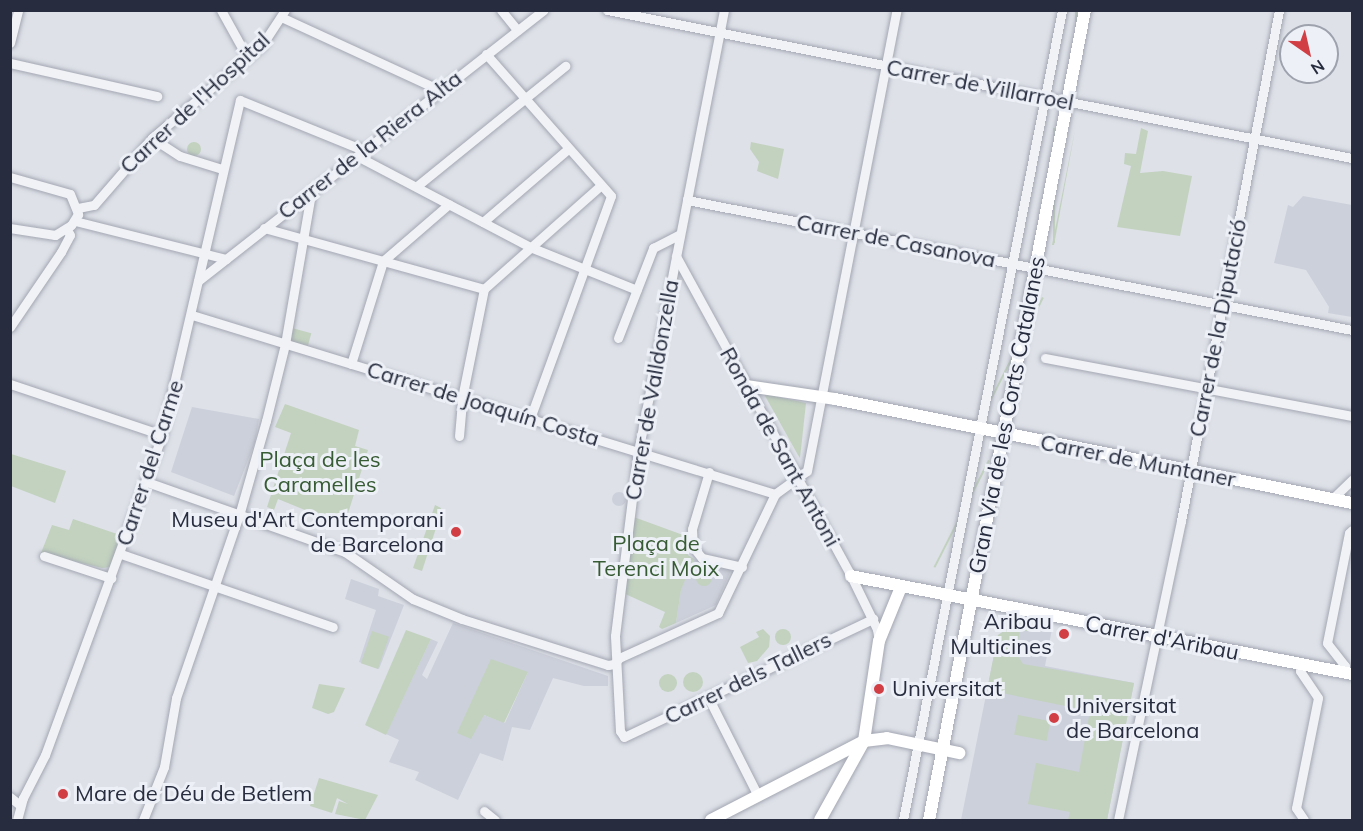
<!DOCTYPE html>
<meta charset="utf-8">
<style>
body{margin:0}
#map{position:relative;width:1363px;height:831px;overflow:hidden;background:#dee1e8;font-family:Mulish,sans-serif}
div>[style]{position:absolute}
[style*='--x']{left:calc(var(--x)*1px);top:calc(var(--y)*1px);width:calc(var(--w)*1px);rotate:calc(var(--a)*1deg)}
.built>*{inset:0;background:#ccd0da}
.round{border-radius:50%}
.green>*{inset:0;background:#c2d2bf;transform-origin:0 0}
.roads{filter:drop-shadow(0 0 2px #a3a7b2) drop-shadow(0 0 2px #a3a7b2)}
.minor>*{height:9px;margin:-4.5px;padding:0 4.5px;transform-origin:4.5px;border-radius:4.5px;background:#f1f2f6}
.major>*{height:12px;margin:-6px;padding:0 6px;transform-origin:6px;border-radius:6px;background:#fff}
.dots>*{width:16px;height:16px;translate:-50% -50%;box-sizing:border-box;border:3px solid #edf0f6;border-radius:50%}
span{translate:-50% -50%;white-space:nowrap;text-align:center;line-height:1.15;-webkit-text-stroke:6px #edf0f6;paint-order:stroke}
.street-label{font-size:22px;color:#272d3f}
.park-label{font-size:22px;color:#375b34}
.poi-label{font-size:22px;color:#272d3f}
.right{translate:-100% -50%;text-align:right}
.left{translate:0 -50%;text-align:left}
.frame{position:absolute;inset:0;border:12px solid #272d3f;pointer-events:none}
.north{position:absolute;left:1279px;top:24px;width:60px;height:60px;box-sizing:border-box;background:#edf0f6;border:2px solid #9ea2ad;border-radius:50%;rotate:146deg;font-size:16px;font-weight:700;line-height:24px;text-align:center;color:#272d3f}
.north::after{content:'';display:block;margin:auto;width:21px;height:27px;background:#d13f45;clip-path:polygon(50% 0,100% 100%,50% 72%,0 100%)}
</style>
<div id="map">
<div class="built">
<i style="clip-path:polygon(1303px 196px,1352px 205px,1352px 317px,1328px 313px,1329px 307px,1306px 270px,1274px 263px,1288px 205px,1293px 207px)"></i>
<i style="clip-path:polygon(192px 407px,259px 419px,255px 442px,234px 496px,171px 472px)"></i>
<i class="round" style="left:612px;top:492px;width:14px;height:14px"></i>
<i style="clip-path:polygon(694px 559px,731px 570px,716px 605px,676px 623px,681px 589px)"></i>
<i style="clip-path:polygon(351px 579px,379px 589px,378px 596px,404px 605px,379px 669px,359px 662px,376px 610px,345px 599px)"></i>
<i style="clip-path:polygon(1018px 622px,1052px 629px,1045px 666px,1134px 683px,1107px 820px,961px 820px,998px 635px)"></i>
<i style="clip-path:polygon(evenodd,453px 623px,608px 676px,608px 686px,584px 686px,553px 678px,530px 730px,512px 727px,503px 761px,480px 753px,458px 800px,415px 780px,419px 772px,389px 762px,399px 740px,386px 734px,431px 639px,438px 642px,422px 675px,427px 679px,453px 623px,528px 672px,505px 723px,484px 715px,528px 672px)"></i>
</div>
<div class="green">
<i style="left:1075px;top:11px;width:2px;height:64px"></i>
<i style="left:1053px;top:128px;width:2px;height:115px"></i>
<i style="clip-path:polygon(1141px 128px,1148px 131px,1140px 173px,1163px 171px,1192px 176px,1180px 236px,1117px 227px,1131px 166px,1124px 164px,1125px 153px,1136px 154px)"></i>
<i style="clip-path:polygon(1075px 130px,1054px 245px,1052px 245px)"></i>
<i style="clip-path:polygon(751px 142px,784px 149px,778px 179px,757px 171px,759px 162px,750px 149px)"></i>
<i class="round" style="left:187px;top:142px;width:14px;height:14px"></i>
<i style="left:1042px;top:297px;width:2px;height:115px;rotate:27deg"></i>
<i style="left:292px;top:328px;width:20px;height:13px;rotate:15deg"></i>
<i style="clip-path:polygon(764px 394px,806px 403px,800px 458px,798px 455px)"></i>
<i style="clip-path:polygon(285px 404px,359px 430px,355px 446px,368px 450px,344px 526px,278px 499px,274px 510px,267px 507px,291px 433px,275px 427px)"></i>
<i style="clip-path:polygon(11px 454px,66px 471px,55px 503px,11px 486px)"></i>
<i style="left:988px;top:460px;width:2px;height:120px;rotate:27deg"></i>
<i style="clip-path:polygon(435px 505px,441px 508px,439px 519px,422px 571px,413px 568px)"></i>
<i style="clip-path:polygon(631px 516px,683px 535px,688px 555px,694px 559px,681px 590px,676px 623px,662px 629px,659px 627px,665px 612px,623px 593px)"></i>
<i style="clip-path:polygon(73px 519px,123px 536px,111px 567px,102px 568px,41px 553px,52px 525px,69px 530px)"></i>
<i class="round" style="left:696px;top:570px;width:16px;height:16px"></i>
<i style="clip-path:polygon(1018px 622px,1028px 624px,1027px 631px,1020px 630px,1016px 653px,1023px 664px,1134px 683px,1107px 820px,1068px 820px,1070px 812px,1028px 804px,1036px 763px,1079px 772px,1090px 711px,987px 690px,998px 635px)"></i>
<i class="round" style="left:775px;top:629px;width:16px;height:16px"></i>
<i style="clip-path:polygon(763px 629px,770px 636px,769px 647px,757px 661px,748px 663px,740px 647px,759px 637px,756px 632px)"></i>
<i style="clip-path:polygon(406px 630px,431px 639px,386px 735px,365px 725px)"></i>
<i style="left:372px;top:631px;width:18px;height:34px;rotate:19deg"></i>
<i style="clip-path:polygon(491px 659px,528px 672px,504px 723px,484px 715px,471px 739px,457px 733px)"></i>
<i class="round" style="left:683px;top:672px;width:20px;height:20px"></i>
<i class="round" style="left:659px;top:674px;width:18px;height:18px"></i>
<i style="clip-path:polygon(319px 684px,345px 688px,334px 712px,328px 714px,312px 708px)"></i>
<i style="left:1018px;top:715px;width:33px;height:20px;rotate:11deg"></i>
<i style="clip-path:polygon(319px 778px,378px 795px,365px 820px,335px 814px,339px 801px,348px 804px,337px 798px,332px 813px,310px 806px)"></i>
</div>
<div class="roads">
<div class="minor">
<i style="--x:221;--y:10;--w:54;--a:61"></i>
<i style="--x:501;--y:10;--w:26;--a:51"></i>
<i style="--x:607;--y:10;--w:760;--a:11.24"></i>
<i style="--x:724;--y:10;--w:449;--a:101"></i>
<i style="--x:638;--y:451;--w:186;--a:97.1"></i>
<i style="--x:615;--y:636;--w:95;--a:87"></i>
<i style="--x:620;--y:731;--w:7;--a:56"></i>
<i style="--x:624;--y:737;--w:276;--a:-25.4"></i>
<i style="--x:281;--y:17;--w:175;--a:24.7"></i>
<i style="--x:10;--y:43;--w:34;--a:-76"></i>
<i style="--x:486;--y:54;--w:189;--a:48.6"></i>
<i style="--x:611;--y:196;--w:236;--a:110"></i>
<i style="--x:10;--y:63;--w:151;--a:12.7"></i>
<i style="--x:152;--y:138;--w:33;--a:33"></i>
<i style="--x:180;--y:156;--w:44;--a:17.2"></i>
<i style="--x:357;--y:156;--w:195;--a:27.7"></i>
<i style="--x:530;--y:247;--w:115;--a:21.9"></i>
<i style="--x:10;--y:177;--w:62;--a:15.8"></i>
<i style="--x:70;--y:194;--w:22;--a:68"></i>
<i style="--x:78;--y:214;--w:13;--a:122"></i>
<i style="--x:71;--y:225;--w:19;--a:148"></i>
<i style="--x:55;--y:235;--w:46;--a:-171.2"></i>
<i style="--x:417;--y:186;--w:191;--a:-39"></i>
<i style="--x:687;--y:200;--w:678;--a:11.06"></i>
<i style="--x:78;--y:208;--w:16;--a:-11"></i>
<i style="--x:94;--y:205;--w:89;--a:-49.1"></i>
<i style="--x:152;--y:138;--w:144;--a:-40.2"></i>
<i style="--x:262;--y:45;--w:42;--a:-56.7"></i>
<i style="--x:75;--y:221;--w:156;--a:14.1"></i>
<i style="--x:483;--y:222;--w:112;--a:-40.7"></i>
<i style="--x:264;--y:228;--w:228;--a:15.5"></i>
<i style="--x:676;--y:256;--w:365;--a:61.3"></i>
<i style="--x:851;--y:576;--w:59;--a:63.9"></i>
<i style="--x:877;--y:629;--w:12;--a:81"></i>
<i style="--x:198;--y:281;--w:439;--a:-38.1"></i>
<i style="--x:192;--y:315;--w:610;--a:17.07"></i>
<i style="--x:10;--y:327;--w:91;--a:-55.8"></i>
<i style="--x:61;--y:252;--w:19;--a:-62"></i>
<i style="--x:70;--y:235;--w:7;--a:-117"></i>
<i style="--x:618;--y:338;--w:97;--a:-68.7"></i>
<i style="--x:653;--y:248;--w:30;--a:-27"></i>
<i style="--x:1045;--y:358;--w:312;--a:10.7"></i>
<i style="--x:351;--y:364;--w:108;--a:-72.7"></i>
<i style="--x:383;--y:261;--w:87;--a:-40.8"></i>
<i style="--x:10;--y:384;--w:160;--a:18.5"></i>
<i style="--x:459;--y:436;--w:38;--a:-85"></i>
<i style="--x:462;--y:398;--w:111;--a:-78.6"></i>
<i style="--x:484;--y:289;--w:155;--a:-41.6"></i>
<i style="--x:709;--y:472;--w:59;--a:106.6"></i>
<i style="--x:692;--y:529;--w:18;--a:87"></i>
<i style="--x:693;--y:547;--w:14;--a:51"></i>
<i style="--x:702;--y:558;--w:41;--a:12.7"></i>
<i style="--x:147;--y:482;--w:210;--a:19.5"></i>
<i style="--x:345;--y:552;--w:83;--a:34.7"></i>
<i style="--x:413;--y:599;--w:53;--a:22.2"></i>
<i style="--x:462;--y:619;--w:153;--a:17.5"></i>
<i style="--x:608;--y:665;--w:6;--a:-9"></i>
<i style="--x:1332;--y:499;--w:28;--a:-44"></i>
<i style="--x:121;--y:554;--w:224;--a:19"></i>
<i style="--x:44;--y:556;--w:71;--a:18.2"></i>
<i style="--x:614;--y:664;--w:8;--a:-50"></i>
<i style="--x:619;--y:658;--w:109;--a:-24.4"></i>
<i style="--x:718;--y:613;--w:132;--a:-64.4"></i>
<i style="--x:775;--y:494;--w:39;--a:-36"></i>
<i style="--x:807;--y:471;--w:470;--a:-79"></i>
<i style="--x:1301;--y:665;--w:6;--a:99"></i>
<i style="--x:1300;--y:671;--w:32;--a:56"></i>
<i style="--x:1318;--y:698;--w:112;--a:101.3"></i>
<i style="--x:1296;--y:808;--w:14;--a:56"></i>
<i style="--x:1344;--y:673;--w:7;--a:-82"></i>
<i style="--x:1345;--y:666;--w:29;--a:-128"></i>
<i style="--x:1327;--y:643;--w:112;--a:-78.7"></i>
<i style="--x:1349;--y:533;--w:4;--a:-45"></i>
<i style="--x:708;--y:697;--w:111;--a:63.2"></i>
<i style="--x:10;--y:797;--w:13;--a:39"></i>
<i style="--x:484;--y:811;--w:14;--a:39"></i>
<i style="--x:17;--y:820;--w:23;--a:-75"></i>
<i style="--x:23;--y:798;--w:48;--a:-62.9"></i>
<i style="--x:45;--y:755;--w:341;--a:-69.9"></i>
<i style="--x:162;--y:435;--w:344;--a:-76.9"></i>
<i style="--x:240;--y:100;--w:133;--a:22.1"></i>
<i style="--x:143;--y:820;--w:57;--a:-68.4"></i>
<i style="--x:164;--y:767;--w:70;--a:-80.1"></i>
<i style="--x:176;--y:698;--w:197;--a:-71"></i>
<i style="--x:240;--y:512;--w:95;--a:-74.1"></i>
<i style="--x:266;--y:421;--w:79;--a:-76.1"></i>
<i style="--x:285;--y:344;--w:153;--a:-80.2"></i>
<i style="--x:903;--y:820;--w:825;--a:-78.89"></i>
<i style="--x:1118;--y:820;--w:306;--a:-78.1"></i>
<i style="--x:1181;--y:521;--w:520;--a:-79.14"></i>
</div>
<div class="major">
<i style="--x:747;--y:386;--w:89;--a:8.4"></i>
<i style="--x:835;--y:399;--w:527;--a:11.37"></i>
<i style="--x:851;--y:576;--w:510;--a:11.07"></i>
<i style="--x:711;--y:820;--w:172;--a:-27.3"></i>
<i style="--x:864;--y:741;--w:23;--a:-7"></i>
<i style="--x:887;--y:738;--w:74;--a:11.8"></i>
<i style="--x:820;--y:820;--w:90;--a:-60.9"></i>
<i style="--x:864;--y:741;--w:101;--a:-81.5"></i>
<i style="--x:879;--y:641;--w:58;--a:-67.8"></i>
<i style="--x:929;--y:820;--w:825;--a:-79.1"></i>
</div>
</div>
<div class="dots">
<i style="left:456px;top:532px;background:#d13f45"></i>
<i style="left:1064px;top:634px;background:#d13f45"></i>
<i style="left:879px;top:689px;background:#d13f45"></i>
<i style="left:1054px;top:718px;background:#d13f45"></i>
<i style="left:63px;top:794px;background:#d13f45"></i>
</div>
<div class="street-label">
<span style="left:980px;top:85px;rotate:11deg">Carrer de Villarroel</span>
<span style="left:195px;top:103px;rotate:-43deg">Carrer de l'Hospital</span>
<span style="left:370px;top:145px;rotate:-38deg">Carrer de la Riera Alta</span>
<span style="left:896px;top:241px;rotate:11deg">Carrer de Casanova</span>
<span style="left:1218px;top:328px;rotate:-79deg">Carrer de la Diputació</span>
<span style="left:652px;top:390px;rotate:-80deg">Carrer de Valldonzella</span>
<span style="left:483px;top:404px;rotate:17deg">Carrer de Joaquín Costa</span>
<span style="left:1007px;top:415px;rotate:-79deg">Gran Via de les Corts Catalanes</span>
<span style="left:780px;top:447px;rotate:61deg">Ronda de Sant Antoni</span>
<span style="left:1138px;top:461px;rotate:11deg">Carrer de Muntaner</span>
<span style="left:150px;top:463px;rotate:-72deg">Carrer del Carme</span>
<span style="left:1162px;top:638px;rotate:11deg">Carrer d'Aribau</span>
<span style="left:748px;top:678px;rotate:-26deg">Carrer dels Tallers</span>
</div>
<div class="park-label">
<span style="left:320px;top:472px">Plaça de les<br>Caramelles</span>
<span style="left:656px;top:556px">Plaça de<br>Terenci Moix</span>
</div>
<div class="poi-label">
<span class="right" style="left:444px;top:532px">Museu d'Art Contemporani<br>de Barcelona</span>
<span class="right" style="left:1052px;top:634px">Aribau<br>Multicines</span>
<span class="left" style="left:892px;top:689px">Universitat</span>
<span class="left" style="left:1066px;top:718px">Universitat<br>de Barcelona</span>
<span class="left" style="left:75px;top:794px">Mare de Déu de Betlem</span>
</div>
<div class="frame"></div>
<div class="north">N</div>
</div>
